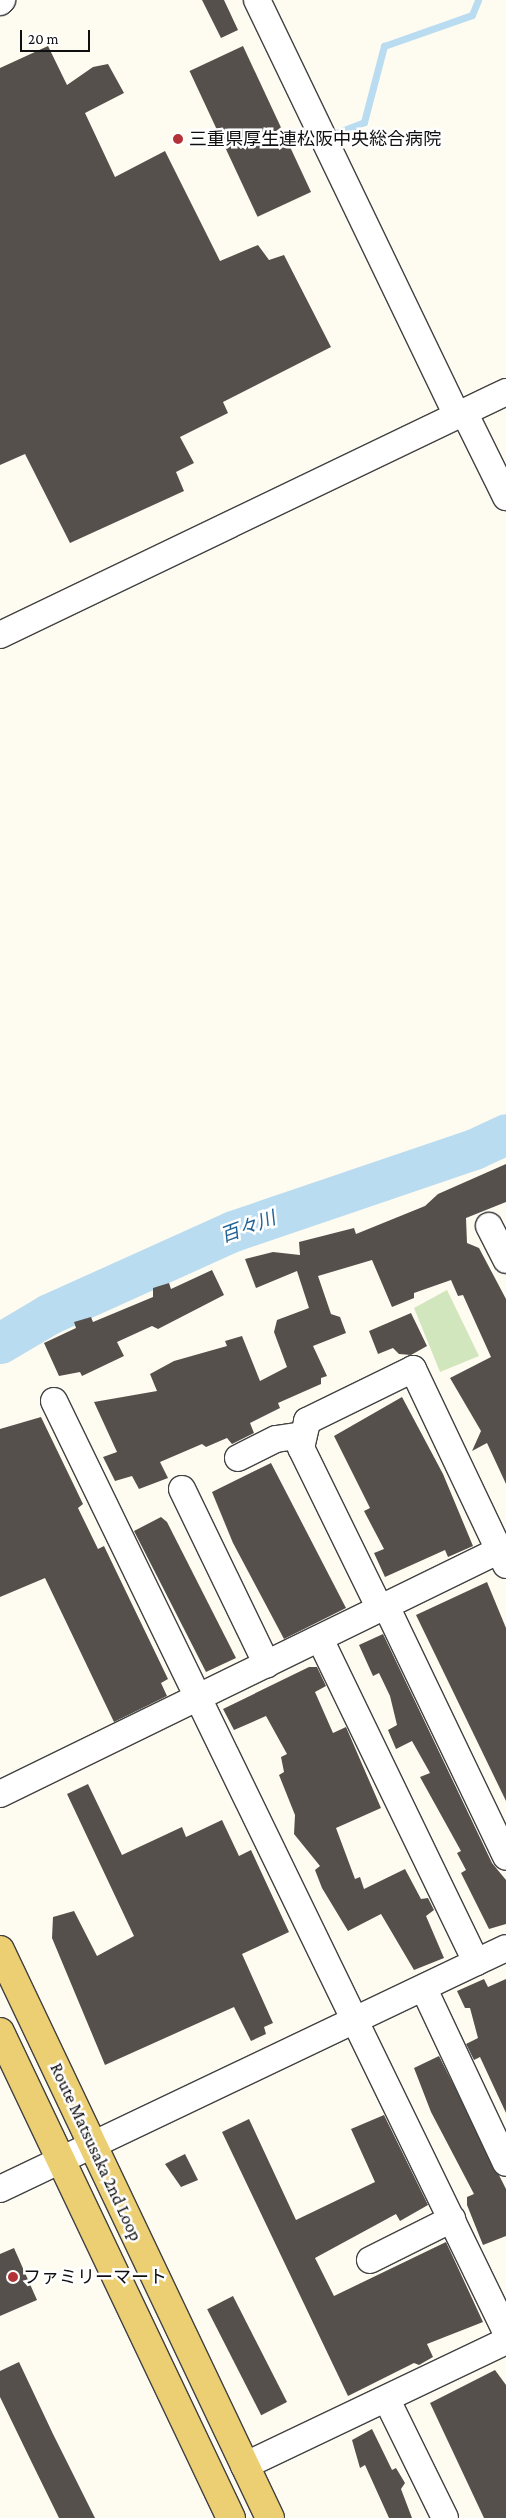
<!DOCTYPE html>
<html>
<head>
<meta charset="utf-8">
<style>
	body { margin:0 }
	#map { position:relative; width:506px; height:2518px; overflow:hidden; background:#fefbf1; font-family:"Crimson Pro","Noto Sans JP",serif }
	div>[style] { position:absolute }
	[style*='--x'] { left:calc(var(--x)*1px); top:calc(var(--y)*1px); width:calc(var(--w)*1px); rotate:calc(var(--a)*1deg) }
	.green>* { inset:0; background:#d2e6bd }
	.stream>* { height:7px; margin:-3.5px; padding:0 3.5px; transform-origin:3.5px; border-radius:3.5px; background:#badcf1 }
	.river>* { height:41px; margin:-20.5px; padding:0 20.5px; transform-origin:20.5px; border-radius:20.5px; background:#badcf1 }
	.building>* { inset:0; background:#56504c; transform-origin:0 0 }
	.roads { filter:drop-shadow(1px 0 #424242) drop-shadow(-1px 0 #424242) drop-shadow(0 1px #424242) drop-shadow(0 -1px #424242) }
	.minor>* { height:26px; margin:-13px; padding:0 13px; transform-origin:13px; border-radius:13px; background:#fff }
	.major>* { height:28px; margin:-14px; padding:0 14px; transform-origin:14px; border-radius:14px; background:#eccf73 }
	.dots>* { width:14px; height:14px; translate:-50% -50%; box-sizing:border-box; border:2px solid #fff; border-radius:50% }
	span { translate:-50% -50%; white-space:nowrap; text-align:center; line-height:1.15; -webkit-text-stroke:5px #fff; paint-order:stroke }
	.poi-label { font-size:18px; color:#0f0f0f }
	.left { translate:0 -50%; text-align:left }
	.street-label { font-size:18px; color:#0f0f0f }
	.water-label { font-size:19px; color:#226396; font-style:italic }
	.scale { position:absolute; left:20px; top:30px; width:70px; height:22px; box-sizing:border-box; border:2px solid #0f0f0f; border-top:0; padding-left:6px; font-size:15px; line-height:18px; white-space:nowrap; color:#0f0f0f; -webkit-text-stroke:4px #fff; paint-order:stroke }
</style>
</head>
<body>
<div id="map">
	<div class="green">
		<i style="clip-path:polygon(447px 1290px,479px 1356px,440px 1372px,414px 1308px)"></i>
	</div>
	<div class="stream">
		<i style="--x:336;--y:133;--w:30;--a:-21"></i>
		<i style="--x:364;--y:122;--w:79;--a:-75.3"></i>
		<i style="--x:384;--y:46;--w:93;--a:-19.4"></i>
		<i style="--x:472;--y:15;--w:16;--a:-68"></i>
	</div>
	<div class="river">
		<i style="--x:0;--y:1343;--w:57;--a:-30.6"></i>
		<i style="--x:49;--y:1314;--w:202;--a:-24.3"></i>
		<i style="--x:233;--y:1231;--w:255;--a:-18.8"></i>
		<i style="--x:474;--y:1149;--w:35;--a:-25"></i>
	</div>
	<div class="building">
		<i style="clip-path:polygon(202px 0,224px 0,238px 30px,221px 38px)"></i>
		<i style="clip-path:polygon(48px 46px,67px 85px,93px 67px,108px 64px,124px 93px,85px 113px,115px 177px,165px 151px,220px 261px,258px 245px,269px 260px,284px 255px,331px 347px,223px 402px,228px 413px,180px 437px,194px 463px,176px 472px,184px 491px,70px 543px,25px 454px,0 465px,0 68px)"></i>
		<i style="left:243px;top:46px;width:161px;height:59px;rotate:65deg"></i>
		<i style="clip-path:polygon(506px 1164px,506px 1202px,466px 1218px,467px 1243px,479px 1248px,506px 1299px,506px 1484px,487px 1443px,472px 1451px,481px 1431px,450px 1378px,491px 1357px,463px 1295px,458px 1296px,451px 1280px,414px 1293px,414px 1298px,392px 1307px,372px 1260px,318px 1276px,331px 1314px,340px 1317px,346px 1333px,313px 1346px,327px 1376px,321px 1378px,321px 1384px,278px 1403px,280px 1408px,250px 1423px,254px 1433px,232px 1444px,227px 1438px,206px 1447px,202px 1444px,160px 1462px,168px 1478px,139px 1489px,132px 1476px,115px 1481px,103px 1457px,117px 1452px,94px 1402px,157px 1391px,150px 1374px,174px 1361px,227px 1346px,225px 1341px,242px 1336px,260px 1381px,287px 1367px,274px 1332px,277px 1320px,309px 1308px,297px 1271px,256px 1288px,245px 1259px,273px 1252px,300px 1255px,299px 1242px,354px 1228px,356px 1234px,425px 1206px,438px 1194px)"></i>
		<i style="clip-path:polygon(212px 1270px,224px 1295px,158px 1329px,152px 1326px,117px 1342px,124px 1356px,82px 1376px,80px 1372px,59px 1376px,44px 1343px,76px 1328px,74px 1322px,91px 1317px,93px 1322px,153px 1297px,153px 1288px,169px 1283px,171px 1289px)"></i>
		<i style="clip-path:polygon(411px 1313px,427px 1346px,411px 1355px,399px 1354px,393px 1348px,378px 1354px,369px 1331px)"></i>
		<i style="clip-path:polygon(402px 1397px,443px 1474px,473px 1546px,448px 1557px,445px 1550px,385px 1577px,374px 1553px,384px 1549px,364px 1511px,370px 1508px,334px 1436px)"></i>
		<i style="clip-path:polygon(41px 1417px,83px 1504px,78px 1508px,98px 1549px,104px 1546px,168px 1679px,161px 1683px,167px 1696px,114px 1722px,45px 1578px,0 1597px,0 1429px)"></i>
		<i style="clip-path:polygon(271px 1463px,346px 1608px,284px 1639px,233px 1543px,212px 1492px)"></i>
		<i style="clip-path:polygon(161px 1517px,167px 1522px,236px 1658px,206px 1672px,134px 1531px)"></i>
		<i style="clip-path:polygon(487px 1582px,506px 1628px,506px 1801px,416px 1615px)"></i>
		<i style="clip-path:polygon(383px 1634px,492px 1863px,506px 1880px,506px 1924px,489px 1929px,461px 1873px,466px 1870px,457px 1853px,461px 1851px,420px 1777px,430px 1773px,412px 1741px,396px 1749px,388px 1730px,397px 1725px,390px 1696px,379px 1673px,373px 1676px,359px 1645px)"></i>
		<i style="clip-path:polygon(309px 1667px,317px 1667px,326px 1686px,315px 1692px,333px 1733px,346px 1727px,381px 1808px,336px 1828px,355px 1879px,360px 1877px,364px 1889px,405px 1869px,421px 1899px,428px 1898px,434px 1910px,426px 1916px,444px 1958px,414px 1970px,381px 1914px,348px 1931px,322px 1888px,315px 1870px,320px 1866px,294px 1834px,295px 1815px,279px 1775px,284px 1772px,281px 1757px,287px 1754px,266px 1716px,234px 1730px,223px 1709px)"></i>
		<i style="clip-path:polygon(88px 1784px,122px 1855px,182px 1827px,186px 1837px,222px 1820px,239px 1856px,251px 1850px,289px 1932px,242px 1954px,273px 2023px,264px 2027px,266px 2034px,251px 2041px,234px 2007px,105px 2065px,52px 1938px,53px 1917px,74px 1911px,97px 1956px,134px 1936px,67px 1794px)"></i>
		<i style="clip-path:polygon(484px 1979px,488px 1987px,506px 1979px,506px 2113px,480px 2057px,474px 2060px,466px 2044px,478px 2038px,470px 2008px,465px 2008px,457px 1991px)"></i>
		<i style="clip-path:polygon(439px 2056px,506px 2189px,506px 2236px,483px 2245px,467px 2205px,467px 2197px,474px 2194px,431px 2112px,414px 2068px)"></i>
		<i style="clip-path:polygon(384px 2115px,428px 2205px,400px 2221px,396px 2214px,315px 2258px,334px 2296px,446px 2242px,483px 2322px,427px 2344px,433px 2357px,419px 2365px,414px 2363px,348px 2396px,222px 2132px,249px 2119px,296px 2220px,375px 2182px,351px 2129px)"></i>
		<i style="clip-path:polygon(185px 2154px,198px 2180px,181px 2187px,165px 2164px)"></i>
		<i style="clip-path:polygon(14px 2248px,37px 2300px,0 2316px,0 2254px)"></i>
		<i style="left:233px;top:2296px;width:119px;height:29px;rotate:63deg"></i>
		<i style="clip-path:polygon(19px 2362px,53px 2434px,95px 2518px,59px 2518px,32px 2463px,0 2397px,0 2371px)"></i>
		<i style="clip-path:polygon(495px 2370px,506px 2385px,506px 2518px,484px 2518px,430px 2403px)"></i>
		<i style="clip-path:polygon(372px 2429px,392px 2470px,396px 2468px,405px 2483px,401px 2489px,412px 2518px,389px 2518px,365px 2465px,360px 2468px,352px 2440px)"></i>
	</div>
	<div class="roads">
		<div class="minor">
			<i style="--x:257;--y:0;--w:461;--a:64.3"></i>
			<i style="--x:0;--y:2;--w:3;--a:-45"></i>
			<i style="--x:464;--y:412;--w:95;--a:63.7"></i>
			<i style="--x:0;--y:635;--w:561;--a:-25.65"></i>
			<i style="--x:489;--y:1226;--w:38;--a:63"></i>
			<i style="--x:54;--y:1401;--w:1035;--a:64.1"></i>
			<i style="--x:238;--y:1458;--w:42;--a:-26.6"></i>
			<i style="--x:276;--y:1439;--w:27;--a:-8"></i>
			<i style="--x:182;--y:1489;--w:195;--a:64.2"></i>
			<i style="--x:386;--y:1606;--w:278;--a:64.4"></i>
			<i style="--x:380;--y:1609;--w:179;--a:-116.1"></i>
			<i style="--x:301;--y:1448;--w:28;--a:-77"></i>
			<i style="--x:307;--y:1421;--w:118;--a:-26.1"></i>
			<i style="--x:413;--y:1369;--w:217;--a:64.6"></i>
			<i style="--x:320;--y:1639;--w:359;--a:64.2"></i>
			<i style="--x:0;--y:1794;--w:563;--a:-26.02"></i>
			<i style="--x:424;--y:1989;--w:192;--a:64.8"></i>
			<i style="--x:0;--y:2189;--w:560;--a:-25.47"></i>
			<i style="--x:370;--y:2260;--w:92;--a:-26.6"></i>
			<i style="--x:387;--y:2400;--w:131;--a:63.8"></i>
			<i style="--x:244;--y:2466;--w:290;--a:-25.5"></i>
		</div>
		<div class="major">
			<i style="--x:0;--y:1950;--w:629;--a:64.58"></i>
			<i style="--x:0;--y:2032;--w:538;--a:64.58"></i>
		</div>
	</div>
	<div class="dots">
		<i style="left:178px;top:139px;background:#b33238"></i>
		<i style="left:13px;top:2277px;background:#b33238"></i>
	</div>
	<div class="poi-label">
		<span class="left" style="left:189px;top:139px">三重県厚生連松阪中央総合病院</span>
		<span class="left" style="left:23px;top:2277px">ファミリーマート</span>
	</div>
	<div class="street-label">
		<span style="left:96px;top:2152px;rotate:65deg">Route Matsusaka 2nd Loop</span>
	</div>
	<div class="water-label">
		<span style="left:248px;top:1227px;rotate:-20deg">百々川</span>
	</div>
	<div class="scale">20 m</div>
</div>
</body>
</html>
